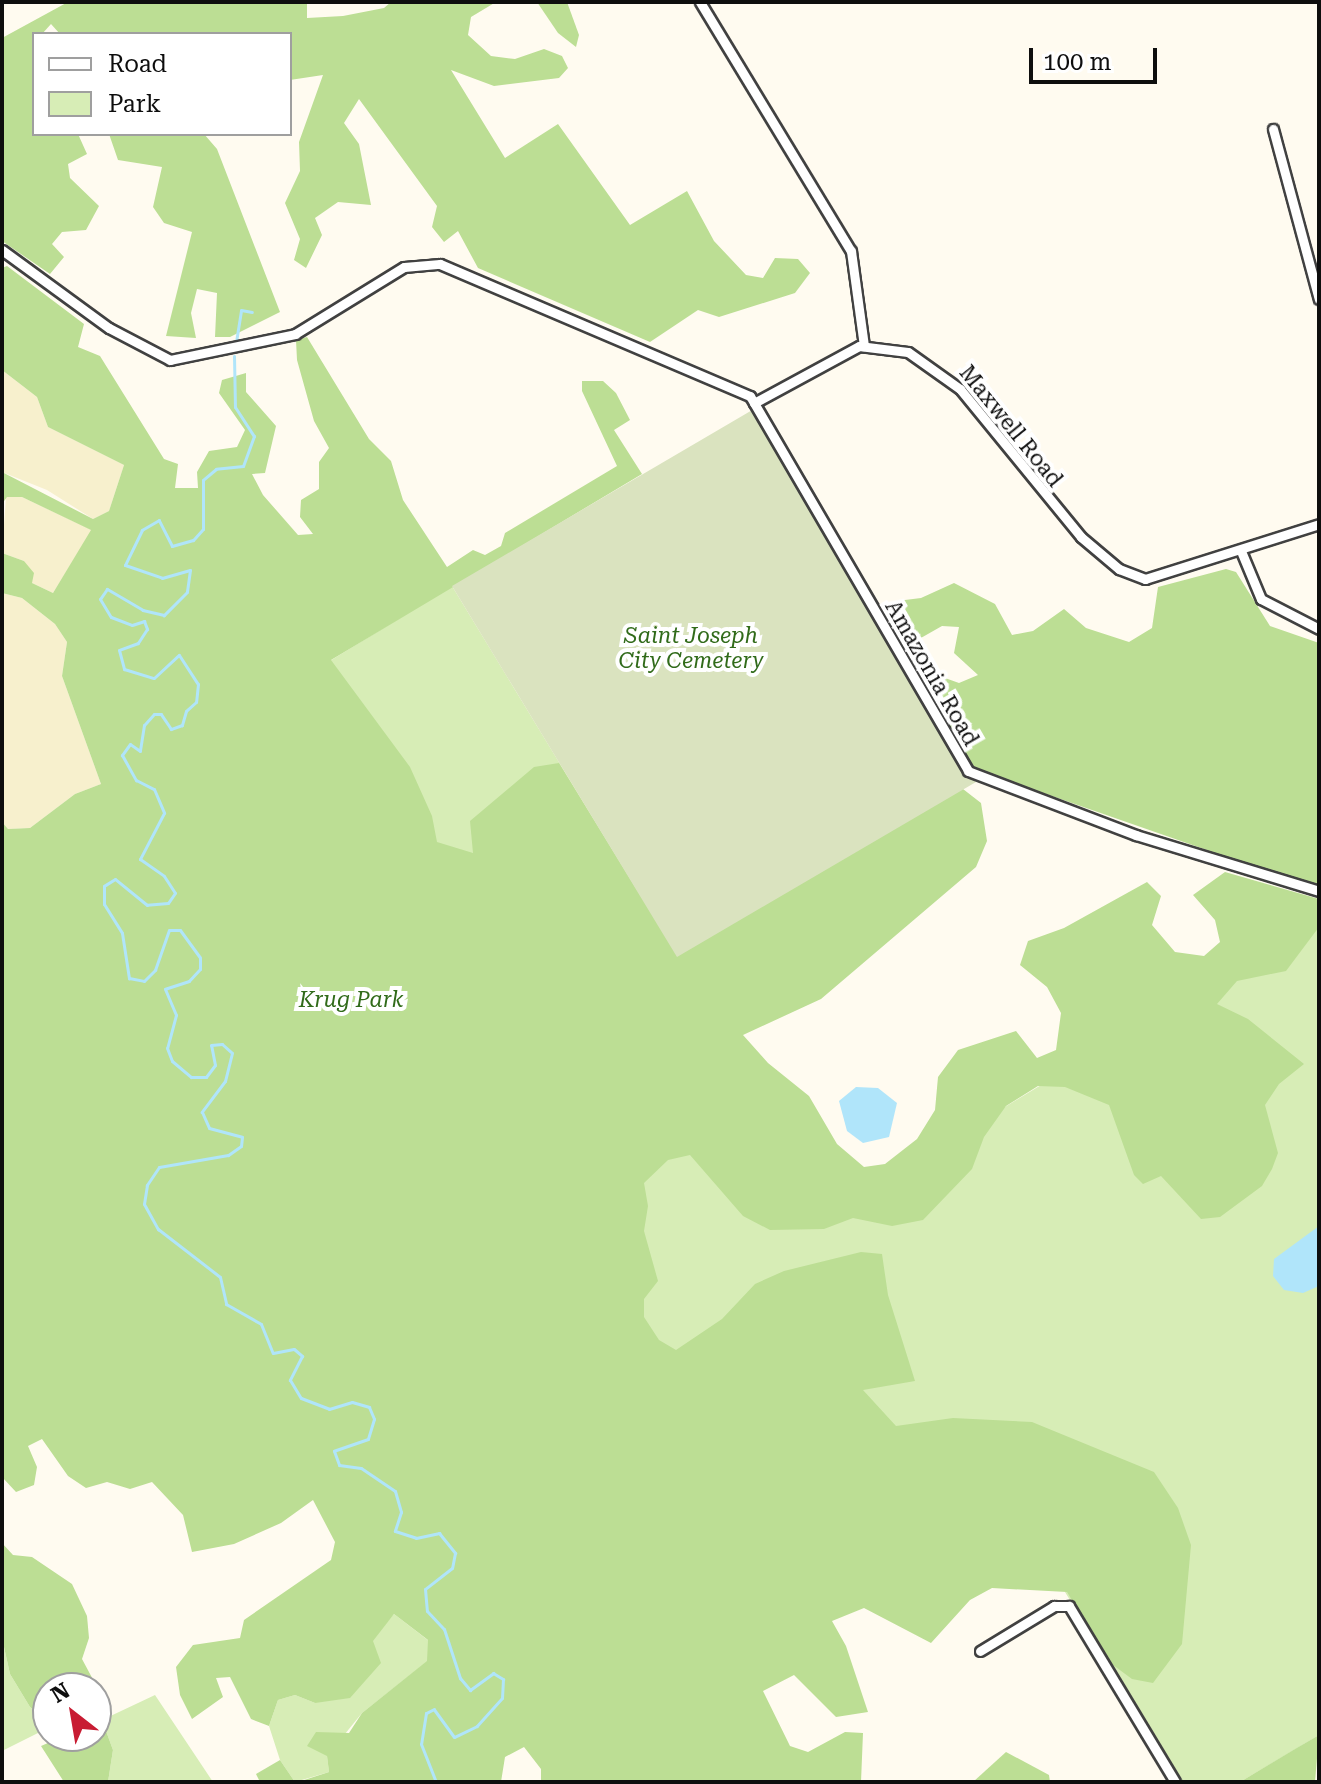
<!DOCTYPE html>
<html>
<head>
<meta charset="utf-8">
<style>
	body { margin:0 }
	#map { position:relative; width:1321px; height:1784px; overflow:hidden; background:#fffbf0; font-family:"Roboto Serif",serif }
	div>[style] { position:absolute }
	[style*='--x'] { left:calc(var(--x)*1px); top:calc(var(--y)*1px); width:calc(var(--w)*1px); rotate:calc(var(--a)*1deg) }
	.farmland>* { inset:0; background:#f7f0cd }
	.green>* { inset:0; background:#d7edb6 }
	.forest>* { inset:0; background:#bcde94 }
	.cemetery>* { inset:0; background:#dae3bf }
	.water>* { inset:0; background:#b0e5fa }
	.stream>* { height:3px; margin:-1.5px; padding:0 1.5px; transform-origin:1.5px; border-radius:1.5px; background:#b0e5fa }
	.roads { filter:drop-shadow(2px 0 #414141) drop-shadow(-2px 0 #414141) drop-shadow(0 2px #414141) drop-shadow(0 -2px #414141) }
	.minor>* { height:9px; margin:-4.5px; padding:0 4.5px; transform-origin:4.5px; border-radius:4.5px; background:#fff }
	span { translate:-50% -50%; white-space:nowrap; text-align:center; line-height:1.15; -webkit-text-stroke:8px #fff; paint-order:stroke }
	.street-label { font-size:22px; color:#0e0e0e }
	.park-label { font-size:22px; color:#316b1a; font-style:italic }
	.frame { position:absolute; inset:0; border:4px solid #0e0e0e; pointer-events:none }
	.legend { position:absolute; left:32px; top:32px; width:260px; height:104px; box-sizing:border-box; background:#fff; border:2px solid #9f9f9f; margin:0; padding:10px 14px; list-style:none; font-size:24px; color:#0e0e0e }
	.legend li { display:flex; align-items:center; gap:16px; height:40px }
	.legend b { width:40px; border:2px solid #9f9f9f }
	.north { position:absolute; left:32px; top:1672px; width:80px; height:80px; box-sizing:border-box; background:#fff; border:2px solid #9f9f9f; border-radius:50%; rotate:329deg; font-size:22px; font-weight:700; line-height:32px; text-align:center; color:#0e0e0e }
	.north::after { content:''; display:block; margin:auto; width:28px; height:36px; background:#c81c33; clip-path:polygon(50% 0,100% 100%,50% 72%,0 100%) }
	.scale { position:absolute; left:1029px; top:48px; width:128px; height:36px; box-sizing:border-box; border:4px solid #0e0e0e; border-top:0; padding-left:10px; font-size:24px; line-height:28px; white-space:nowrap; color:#0e0e0e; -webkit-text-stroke:6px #fff; paint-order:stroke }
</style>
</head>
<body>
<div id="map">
	<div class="farmland">
		<i style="clip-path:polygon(2px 370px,37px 397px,48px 427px,124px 465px,109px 511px,93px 519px,47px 490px,2px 472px)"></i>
		<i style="clip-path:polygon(6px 497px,22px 497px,92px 530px,53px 593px,32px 583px,24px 561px,2px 553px)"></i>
		<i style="clip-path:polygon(2px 593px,22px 598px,55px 624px,67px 642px,62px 676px,101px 784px,75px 794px,30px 828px,8px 829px,2px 822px)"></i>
	</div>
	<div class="green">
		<i style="clip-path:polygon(452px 586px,832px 1212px,1319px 916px,1319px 1735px,1240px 1782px,1181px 1782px,985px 1461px,537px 1734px,2px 862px)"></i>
		<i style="clip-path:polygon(394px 1614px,429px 1641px,428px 1661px,362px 1713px,327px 1756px,329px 1772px,295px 1782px,280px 1760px,269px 1726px,278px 1700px,295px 1695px,315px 1703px)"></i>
		<i style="clip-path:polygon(2px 1638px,10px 1674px,30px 1707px,48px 1721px,48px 1728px,2px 1751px)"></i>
		<i style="clip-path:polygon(155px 1695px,213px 1782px,108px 1782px,113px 1750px,102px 1720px)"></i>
	</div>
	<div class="forest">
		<i style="clip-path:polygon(68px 2px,307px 2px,307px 18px,343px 16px,384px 8px,391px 2px,496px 2px,471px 17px,468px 35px,491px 56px,515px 59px,544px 49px,562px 56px,568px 68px,559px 78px,494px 86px,451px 70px,505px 158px,558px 124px,630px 225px,687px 191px,714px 241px,746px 275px,763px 278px,775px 258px,798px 259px,810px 273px,795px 293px,719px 317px,698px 310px,650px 342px,478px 268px,458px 231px,444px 242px,432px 227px,437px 206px,359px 99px,344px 123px,359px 144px,371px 205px,338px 202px,315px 218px,322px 235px,306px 268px,294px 260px,300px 239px,285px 203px,300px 171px,299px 142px,323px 75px,290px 80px,290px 34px,60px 34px,51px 24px,42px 34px,34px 34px,34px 134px,78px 134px,87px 154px,68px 164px,70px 178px,99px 206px,86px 230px,62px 232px,52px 244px,64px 257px,50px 274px,2px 241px,2px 38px)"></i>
		<i style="clip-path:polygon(537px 2px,567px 2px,579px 35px,576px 47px,558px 33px)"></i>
		<i style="clip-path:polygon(109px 134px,204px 134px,217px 149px,280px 312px,230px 337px,215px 337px,217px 293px,197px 289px,191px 313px,196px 338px,166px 336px,192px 232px,164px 223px,153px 207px,162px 167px,118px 160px)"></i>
		<i style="clip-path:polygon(7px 266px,84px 324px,78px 347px,100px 356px,164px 459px,178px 464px,175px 488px,198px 488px,197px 472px,209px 451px,237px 447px,245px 430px,219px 393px,222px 380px,246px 373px,246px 392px,276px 426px,265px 473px,252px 474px,263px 495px,298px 535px,313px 534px,300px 517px,301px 500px,319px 489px,319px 462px,329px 448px,314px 421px,297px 360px,296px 340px,307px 337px,369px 439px,391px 461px,403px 500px,447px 567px,473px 550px,485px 555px,501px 546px,505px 533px,617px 466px,582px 391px,582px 381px,603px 381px,616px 393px,630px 420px,614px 430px,642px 474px,331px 660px,410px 767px,432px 816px,437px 842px,473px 853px,470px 821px,534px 767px,559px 763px,637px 890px,944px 788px,963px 789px,981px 803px,987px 841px,976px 867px,821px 999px,743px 1035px,768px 1063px,809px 1096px,837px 1144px,864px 1167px,885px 1164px,917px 1139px,935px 1110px,938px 1077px,958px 1050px,1016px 1031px,1037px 1058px,1056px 1050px,1061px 1013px,1047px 987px,1020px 965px,1028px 941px,1064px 928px,1147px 882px,1161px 896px,1152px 925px,1175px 952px,1204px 956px,1220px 942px,1215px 920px,1193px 895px,1225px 872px,1319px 899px,1319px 927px,1286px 971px,1237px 981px,1217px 1004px,1248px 1019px,1304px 1064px,1279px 1084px,1265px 1105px,1278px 1153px,1272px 1169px,1262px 1186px,1220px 1217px,1201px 1219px,1161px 1176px,1143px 1184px,1134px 1175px,1109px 1105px,1065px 1087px,1038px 1086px,1006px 1106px,984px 1137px,972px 1169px,923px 1220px,892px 1226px,853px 1218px,824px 1229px,770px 1230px,743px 1216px,690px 1155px,668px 1160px,644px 1183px,648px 1206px,644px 1231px,658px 1281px,644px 1299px,644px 1317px,659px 1340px,676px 1350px,722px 1319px,755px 1284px,784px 1271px,861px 1252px,882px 1254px,888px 1295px,915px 1381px,863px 1390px,896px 1426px,953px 1418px,1032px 1422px,1154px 1472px,1178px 1508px,1191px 1545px,1182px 1644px,1153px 1683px,1132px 1679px,1109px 1662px,1067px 1592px,992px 1588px,970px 1600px,931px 1643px,864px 1608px,832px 1621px,846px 1646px,868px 1712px,836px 1717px,794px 1675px,763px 1691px,790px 1746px,808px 1752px,845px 1732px,863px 1733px,861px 1782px,541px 1782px,541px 1769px,524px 1747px,505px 1757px,501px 1782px,298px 1782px,329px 1772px,327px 1756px,307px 1746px,316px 1732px,349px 1733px,362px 1713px,427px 1661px,428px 1640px,394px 1614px,373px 1641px,381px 1663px,350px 1698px,315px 1703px,295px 1695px,278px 1700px,269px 1726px,251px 1719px,230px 1677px,216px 1678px,223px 1697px,192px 1719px,180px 1695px,176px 1667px,193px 1645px,240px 1638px,244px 1620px,331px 1560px,335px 1542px,313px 1500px,281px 1523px,234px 1544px,192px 1552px,183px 1515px,152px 1482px,130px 1489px,107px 1482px,86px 1488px,68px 1476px,42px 1439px,28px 1446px,37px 1467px,34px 1485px,16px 1492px,2px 1477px,2px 822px,8px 829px,30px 828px,75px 794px,101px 784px,62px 676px,67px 642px,55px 624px,22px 598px,2px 593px,2px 553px,24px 561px,34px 573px,32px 583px,53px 593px,91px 530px,22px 497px,7px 497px,2px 504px,2px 472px,93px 519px,109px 511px,124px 465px,48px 427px,37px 397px,2px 370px,2px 268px)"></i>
		<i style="clip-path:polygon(1226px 569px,1236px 572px,1270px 626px,1319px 643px,1319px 889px,974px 769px,929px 701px,945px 678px,959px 683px,978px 675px,954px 653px,959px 627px,942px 626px,905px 647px,882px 615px,897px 601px,921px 598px,954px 583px,995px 604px,1012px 635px,1033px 631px,1064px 609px,1086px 628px,1129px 642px,1152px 628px,1158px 587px)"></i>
		<i style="clip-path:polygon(2px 1543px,13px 1555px,32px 1557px,72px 1584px,87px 1616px,89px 1638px,82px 1659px,97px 1687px,96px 1700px,96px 1688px,48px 1688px,48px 1721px,30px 1707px,10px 1674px,2px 1638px)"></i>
		<i style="clip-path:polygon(102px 1720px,113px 1750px,108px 1782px,64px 1782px,41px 1746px,64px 1736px,96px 1736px,96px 1723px)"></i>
		<i style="clip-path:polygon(1319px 1735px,1315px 1782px,1240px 1782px,1295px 1749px)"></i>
		<i style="clip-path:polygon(1006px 1752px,1049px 1775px,1050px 1782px,973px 1782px)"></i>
		<i style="clip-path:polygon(280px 1760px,295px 1782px,260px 1782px,256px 1774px)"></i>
	</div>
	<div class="cemetery">
		<i style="clip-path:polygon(754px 409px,958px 766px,976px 782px,677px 957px,452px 586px)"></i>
	</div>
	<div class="water">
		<i style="clip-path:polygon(856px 1087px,878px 1088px,897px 1103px,889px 1137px,863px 1143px,847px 1131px,839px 1101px)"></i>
		<i style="clip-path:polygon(1319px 1226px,1319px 1286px,1303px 1293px,1284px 1290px,1273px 1276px,1274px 1259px)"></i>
	</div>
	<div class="stream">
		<i style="--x:236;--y:342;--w:32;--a:-81"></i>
		<i style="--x:241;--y:310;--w:11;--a:10"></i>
		<i style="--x:234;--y:356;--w:51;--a:88.9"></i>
		<i style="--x:235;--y:407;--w:35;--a:57"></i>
		<i style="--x:254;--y:436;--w:32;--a:110"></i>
		<i style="--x:243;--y:466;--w:27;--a:174"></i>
		<i style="--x:216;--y:469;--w:17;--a:140"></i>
		<i style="--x:203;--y:480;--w:49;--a:90"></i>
		<i style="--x:203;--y:529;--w:15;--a:132"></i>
		<i style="--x:193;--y:540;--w:22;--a:164"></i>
		<i style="--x:172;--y:546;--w:29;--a:-117"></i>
		<i style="--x:159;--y:520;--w:20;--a:150"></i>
		<i style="--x:142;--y:530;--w:39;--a:116"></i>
		<i style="--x:125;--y:565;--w:39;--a:19"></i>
		<i style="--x:162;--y:578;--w:29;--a:-16"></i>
		<i style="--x:190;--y:570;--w:22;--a:98"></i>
		<i style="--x:187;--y:592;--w:33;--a:135"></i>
		<i style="--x:164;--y:615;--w:22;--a:-167"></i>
		<i style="--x:143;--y:610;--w:42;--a:-149.7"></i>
		<i style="--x:107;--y:589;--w:12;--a:125"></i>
		<i style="--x:100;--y:599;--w:21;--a:59"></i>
		<i style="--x:111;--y:617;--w:22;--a:21"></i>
		<i style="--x:132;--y:625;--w:13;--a:-18"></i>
		<i style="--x:144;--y:621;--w:9;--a:69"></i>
		<i style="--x:147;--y:629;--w:17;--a:123"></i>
		<i style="--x:138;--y:643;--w:20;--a:160"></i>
		<i style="--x:119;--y:650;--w:20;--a:75"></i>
		<i style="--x:124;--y:669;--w:31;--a:17"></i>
		<i style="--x:154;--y:678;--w:34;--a:-43"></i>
		<i style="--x:179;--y:655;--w:35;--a:57"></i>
		<i style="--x:198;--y:684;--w:18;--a:96"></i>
		<i style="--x:196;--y:702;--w:13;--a:138"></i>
		<i style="--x:186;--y:711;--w:15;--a:106"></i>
		<i style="--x:182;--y:725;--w:12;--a:160"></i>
		<i style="--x:171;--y:729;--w:18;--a:-124"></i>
		<i style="--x:161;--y:714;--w:7;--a:180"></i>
		<i style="--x:154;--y:714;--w:15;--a:132"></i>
		<i style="--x:144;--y:725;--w:26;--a:99"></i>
		<i style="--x:140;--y:751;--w:12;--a:-145"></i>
		<i style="--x:130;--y:744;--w:14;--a:126"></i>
		<i style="--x:122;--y:755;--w:29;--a:61"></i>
		<i style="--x:136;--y:780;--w:20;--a:27"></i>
		<i style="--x:154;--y:789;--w:26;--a:67"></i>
		<i style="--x:164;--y:813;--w:52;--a:117.6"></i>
		<i style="--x:140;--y:859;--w:29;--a:35"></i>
		<i style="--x:164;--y:876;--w:20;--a:57"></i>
		<i style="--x:175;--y:893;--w:12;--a:125"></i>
		<i style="--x:168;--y:903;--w:21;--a:175"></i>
		<i style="--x:147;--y:905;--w:41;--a:-140.9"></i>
		<i style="--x:115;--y:879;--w:13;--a:148"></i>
		<i style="--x:104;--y:886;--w:18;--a:90"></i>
		<i style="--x:104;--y:904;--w:34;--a:58"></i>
		<i style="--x:122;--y:933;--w:46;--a:81.2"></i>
		<i style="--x:129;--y:978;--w:15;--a:11"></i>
		<i style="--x:144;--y:981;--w:16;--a:-45"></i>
		<i style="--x:155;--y:970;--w:42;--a:-70.7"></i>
		<i style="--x:169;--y:930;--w:11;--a:0"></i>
		<i style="--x:180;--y:930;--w:34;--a:54"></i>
		<i style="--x:200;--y:958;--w:11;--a:90"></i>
		<i style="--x:200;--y:969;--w:16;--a:133"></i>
		<i style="--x:189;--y:981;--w:25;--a:162"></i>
		<i style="--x:165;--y:989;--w:28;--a:67"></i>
		<i style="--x:176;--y:1015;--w:34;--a:105"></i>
		<i style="--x:167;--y:1048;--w:14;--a:69"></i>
		<i style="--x:172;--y:1061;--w:25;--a:40"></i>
		<i style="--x:191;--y:1077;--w:15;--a:0"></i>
		<i style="--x:206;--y:1077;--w:15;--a:-53"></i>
		<i style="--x:215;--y:1065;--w:20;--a:-101"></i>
		<i style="--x:211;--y:1045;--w:11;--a:-5"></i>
		<i style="--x:222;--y:1044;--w:13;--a:42"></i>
		<i style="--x:232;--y:1053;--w:29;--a:104"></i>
		<i style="--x:225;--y:1081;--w:39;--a:127"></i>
		<i style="--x:202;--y:1112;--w:17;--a:66"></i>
		<i style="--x:209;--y:1128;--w:34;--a:15"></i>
		<i style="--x:242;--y:1137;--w:9;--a:96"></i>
		<i style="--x:241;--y:1146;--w:16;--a:145"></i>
		<i style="--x:228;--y:1155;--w:70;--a:170.1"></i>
		<i style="--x:159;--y:1167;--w:22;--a:124"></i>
		<i style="--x:147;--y:1185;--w:19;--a:99"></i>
		<i style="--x:144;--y:1204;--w:29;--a:61"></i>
		<i style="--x:158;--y:1229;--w:78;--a:37.7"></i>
		<i style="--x:220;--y:1277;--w:28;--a:77"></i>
		<i style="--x:226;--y:1304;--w:40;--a:29.7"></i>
		<i style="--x:261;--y:1324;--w:31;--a:68"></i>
		<i style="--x:273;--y:1353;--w:21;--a:-11"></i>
		<i style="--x:294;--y:1349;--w:11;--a:41"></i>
		<i style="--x:302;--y:1356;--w:27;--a:117"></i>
		<i style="--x:290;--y:1380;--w:21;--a:59"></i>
		<i style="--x:301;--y:1398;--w:30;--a:21"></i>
		<i style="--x:329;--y:1409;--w:24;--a:-17"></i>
		<i style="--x:352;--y:1402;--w:18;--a:16"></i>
		<i style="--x:369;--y:1407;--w:13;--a:67"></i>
		<i style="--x:374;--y:1419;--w:21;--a:107"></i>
		<i style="--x:368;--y:1439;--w:36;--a:161"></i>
		<i style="--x:334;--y:1451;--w:15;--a:70"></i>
		<i style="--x:339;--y:1465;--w:22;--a:8"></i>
		<i style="--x:361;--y:1468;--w:41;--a:34.1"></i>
		<i style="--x:395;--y:1491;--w:22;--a:74"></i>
		<i style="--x:401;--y:1512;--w:20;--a:108"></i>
		<i style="--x:395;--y:1531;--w:22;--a:18"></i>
		<i style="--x:416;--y:1538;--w:24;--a:-12"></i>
		<i style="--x:439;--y:1533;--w:26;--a:51"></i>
		<i style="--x:455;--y:1553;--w:15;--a:101"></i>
		<i style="--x:452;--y:1568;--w:34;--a:142"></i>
		<i style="--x:425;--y:1589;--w:22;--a:85"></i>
		<i style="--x:427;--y:1611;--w:25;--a:47"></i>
		<i style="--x:444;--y:1629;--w:52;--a:71.9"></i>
		<i style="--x:460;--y:1678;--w:16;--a:50"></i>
		<i style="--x:470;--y:1690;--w:29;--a:-36"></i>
		<i style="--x:493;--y:1673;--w:12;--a:31"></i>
		<i style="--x:503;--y:1679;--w:19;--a:93"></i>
		<i style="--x:502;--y:1698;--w:38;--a:132"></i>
		<i style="--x:477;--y:1726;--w:25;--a:154"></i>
		<i style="--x:454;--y:1737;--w:34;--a:-126"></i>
		<i style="--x:434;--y:1709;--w:9;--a:153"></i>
		<i style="--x:426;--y:1713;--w:31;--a:99"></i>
		<i style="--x:421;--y:1744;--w:41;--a:68.5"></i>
	</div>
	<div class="roads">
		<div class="minor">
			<i style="--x:700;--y:2;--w:291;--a:58.8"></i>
			<i style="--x:851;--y:251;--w:96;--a:82.2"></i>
			<i style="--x:1273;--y:129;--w:176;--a:74.9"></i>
			<i style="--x:2;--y:250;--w:132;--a:36.1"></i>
			<i style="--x:109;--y:328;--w:69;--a:27.7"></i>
			<i style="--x:170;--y:360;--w:128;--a:-11.7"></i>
			<i style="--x:295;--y:334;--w:128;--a:-31.6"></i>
			<i style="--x:404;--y:267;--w:36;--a:-5"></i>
			<i style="--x:440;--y:264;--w:337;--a:23.1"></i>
			<i style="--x:750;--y:396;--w:434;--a:59.8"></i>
			<i style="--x:968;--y:771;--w:180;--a:20.9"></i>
			<i style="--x:1136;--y:835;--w:191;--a:17"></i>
			<i style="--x:754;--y:403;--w:119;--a:-28.5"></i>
			<i style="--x:859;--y:346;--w:49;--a:7"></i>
			<i style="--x:908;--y:352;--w:64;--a:35.4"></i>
			<i style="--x:960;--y:389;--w:191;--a:50.7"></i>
			<i style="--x:1081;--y:537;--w:50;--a:40.1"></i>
			<i style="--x:1119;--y:569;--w:28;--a:21"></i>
			<i style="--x:1145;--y:579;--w:182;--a:-17.5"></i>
			<i style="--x:1241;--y:551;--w:52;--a:67.4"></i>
			<i style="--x:1261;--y:599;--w:65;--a:27.3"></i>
			<i style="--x:980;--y:1651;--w:87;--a:-31.3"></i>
			<i style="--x:1054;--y:1606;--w:15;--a:0"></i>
			<i style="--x:1069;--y:1606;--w:205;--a:58.9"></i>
		</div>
	</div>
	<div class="street-label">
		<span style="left:1011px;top:426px;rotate:51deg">Maxwell Road</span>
		<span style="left:932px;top:673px;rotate:60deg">Amazonia Road</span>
	</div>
	<div class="park-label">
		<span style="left:691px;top:648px">Saint Joseph<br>City Cemetery</span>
		<span style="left:351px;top:1000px">Krug Park</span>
	</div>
	<div class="frame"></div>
	<ul class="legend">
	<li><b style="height:10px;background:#fff"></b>Road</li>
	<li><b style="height:22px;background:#d7edb6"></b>Park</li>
	</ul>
	<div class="north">N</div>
	<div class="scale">100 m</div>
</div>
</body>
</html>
